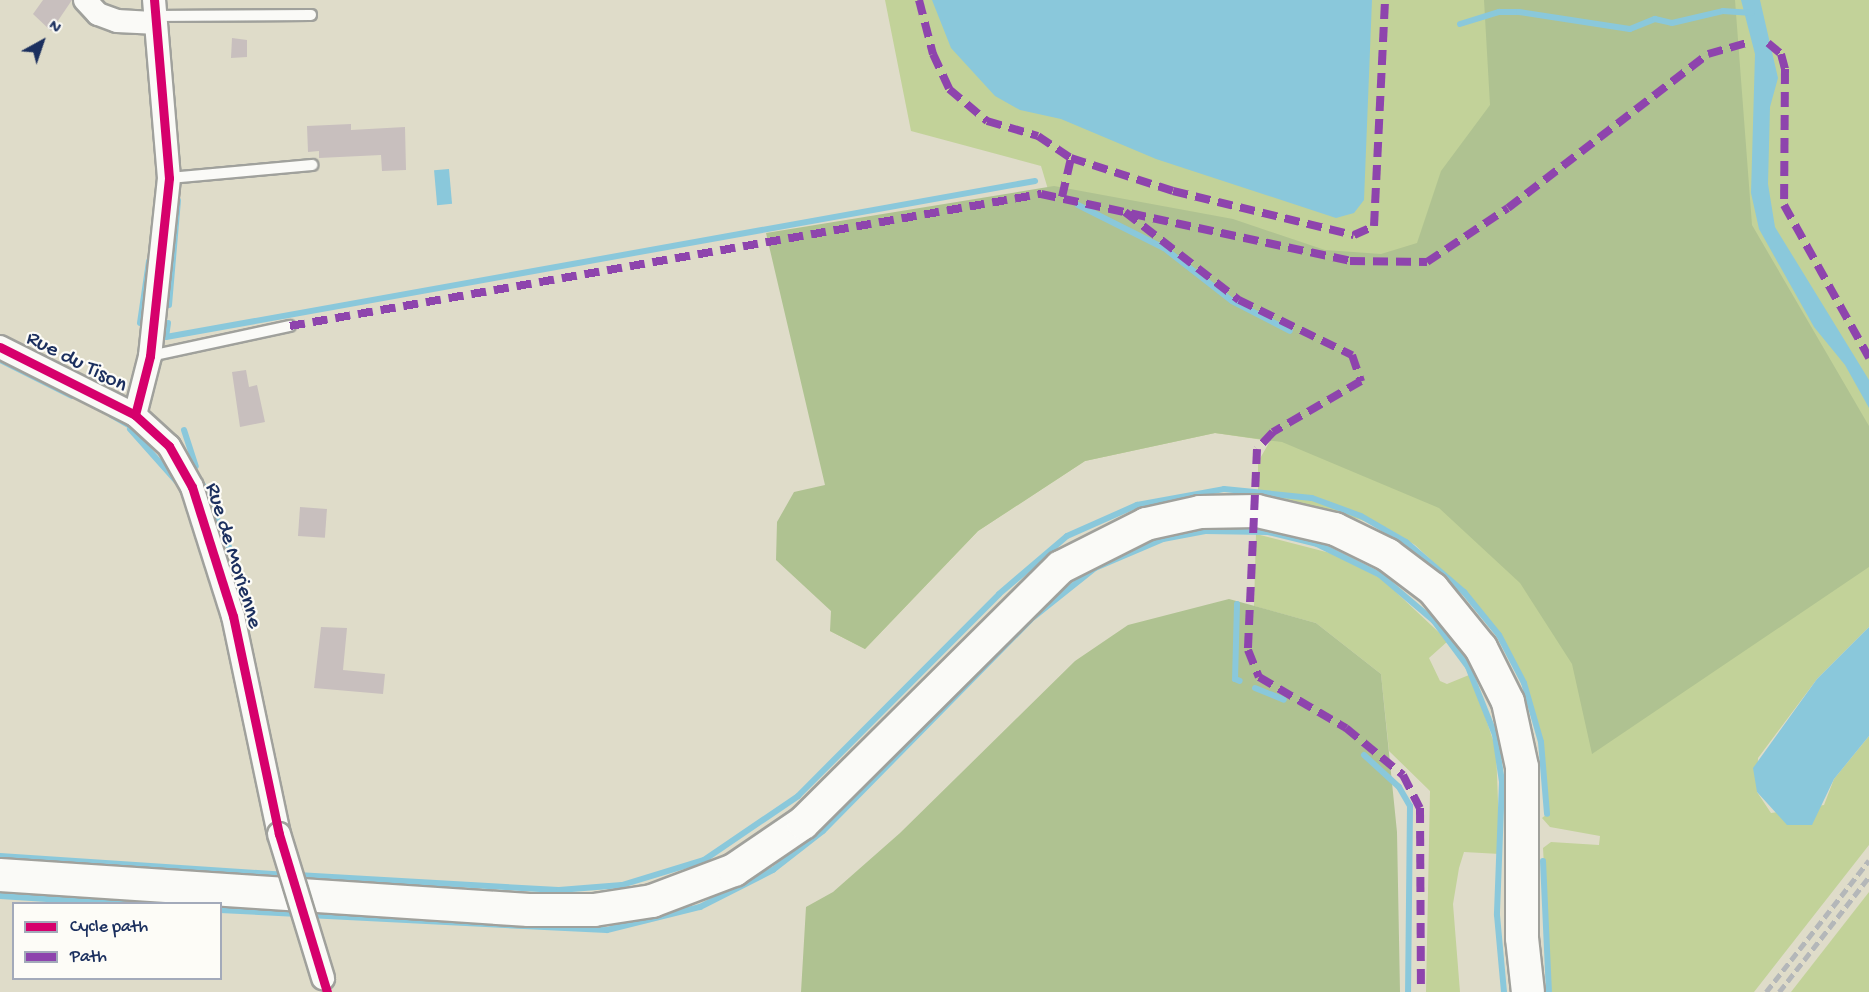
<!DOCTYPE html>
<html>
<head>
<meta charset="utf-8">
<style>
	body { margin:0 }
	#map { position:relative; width:1869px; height:992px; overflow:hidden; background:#dfdcc9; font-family:"Gochi Hand",sans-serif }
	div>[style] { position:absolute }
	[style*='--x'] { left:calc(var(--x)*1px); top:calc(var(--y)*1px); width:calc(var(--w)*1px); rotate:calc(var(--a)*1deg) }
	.green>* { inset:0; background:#c2d299 }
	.forest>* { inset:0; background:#afc291 }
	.water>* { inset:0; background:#8ac8db; transform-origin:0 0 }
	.stream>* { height:6px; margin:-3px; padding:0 3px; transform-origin:3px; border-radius:3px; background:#8ac8db }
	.building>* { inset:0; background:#c8bfbe; transform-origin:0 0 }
	.roads { filter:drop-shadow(2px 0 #a0a19c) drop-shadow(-2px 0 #a0a19c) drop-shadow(0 2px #a0a19c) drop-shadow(0 -2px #a0a19c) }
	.lane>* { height:10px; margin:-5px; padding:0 5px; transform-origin:5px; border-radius:5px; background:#fafaf7 }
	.street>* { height:22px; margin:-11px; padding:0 11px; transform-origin:11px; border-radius:11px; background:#fafaf7 }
	.secondary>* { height:32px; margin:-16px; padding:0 16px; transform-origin:16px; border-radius:16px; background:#fafaf7 }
	.rail>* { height:4.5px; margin-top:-2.25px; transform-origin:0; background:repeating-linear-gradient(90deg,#b4b7b9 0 9px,transparent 0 13.5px) }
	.bridges { filter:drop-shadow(2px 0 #a0a19c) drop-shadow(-2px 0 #a0a19c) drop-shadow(0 2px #a0a19c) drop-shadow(0 -2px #a0a19c) }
	.street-bridge>* { height:22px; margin:-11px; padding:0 11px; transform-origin:11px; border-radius:11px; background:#fafaf7 }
	.quiet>* { height:8px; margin-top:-4px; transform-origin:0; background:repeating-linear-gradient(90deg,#8e44ad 0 15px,transparent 0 23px) }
	.cycleway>* { height:9px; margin:-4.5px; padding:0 4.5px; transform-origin:4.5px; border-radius:4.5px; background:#d6006c }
	span { translate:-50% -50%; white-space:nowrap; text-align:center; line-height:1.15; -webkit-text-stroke:4.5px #fdfcf7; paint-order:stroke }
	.street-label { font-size:22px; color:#1b2f5e }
	.legend { position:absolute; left:12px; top:902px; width:210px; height:78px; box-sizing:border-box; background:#fdfcf7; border:2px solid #a3aaba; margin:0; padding:8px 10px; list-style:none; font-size:18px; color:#1b2f5e }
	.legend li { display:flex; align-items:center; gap:12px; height:30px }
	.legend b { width:30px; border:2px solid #a3aaba }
	.north { position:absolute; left:12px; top:12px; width:60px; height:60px; -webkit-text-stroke:4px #fdfcf7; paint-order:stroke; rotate:40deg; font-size:16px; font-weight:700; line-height:24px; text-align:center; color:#1b2f5e }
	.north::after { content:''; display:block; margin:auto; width:21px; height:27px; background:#1b2f5e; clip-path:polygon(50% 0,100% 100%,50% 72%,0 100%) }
</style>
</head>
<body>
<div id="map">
	<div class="green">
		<i style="clip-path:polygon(885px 0,1869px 0,1869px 627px,1817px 679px,1758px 758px,1757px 792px,1771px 813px,1824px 805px,1834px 779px,1869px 736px,1869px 845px,1754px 992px,1551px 992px,1543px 848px,1551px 842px,1599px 845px,1600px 836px,1550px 827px,1542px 818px,1547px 814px,1541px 742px,1513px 659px,1472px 598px,1415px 545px,1387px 528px,1319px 507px,1258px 495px,1258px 462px,1270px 441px,1215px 433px,1085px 461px,978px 531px,865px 649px,830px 631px,1050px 196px,1041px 166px,911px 131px)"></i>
		<i style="clip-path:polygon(1256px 534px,1334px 554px,1382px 579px,1448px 641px,1429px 658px,1440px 681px,1447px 684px,1469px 675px,1476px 689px,1496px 749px,1500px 854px,1464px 852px,1459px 868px,1453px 904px,1460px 992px,1426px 992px,1430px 791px,1389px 751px,1381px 674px,1316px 623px,1254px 606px)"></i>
		<i style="clip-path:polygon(1869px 892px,1869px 992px,1791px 992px)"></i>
	</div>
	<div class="forest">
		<i style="clip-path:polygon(1484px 0,1735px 0,1752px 225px,1869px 426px,1869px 567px,1592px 754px,1572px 664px,1520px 583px,1439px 508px,1282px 442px,1215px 433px,1085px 461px,978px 531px,865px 649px,830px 631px,831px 611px,776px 560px,777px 522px,794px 492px,825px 485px,766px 233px,1054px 186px,1233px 219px,1325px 250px,1381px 254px,1417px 243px,1441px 171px,1490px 105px)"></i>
		<i style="clip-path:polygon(1229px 599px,1316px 623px,1381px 674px,1397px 832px,1400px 992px,801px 992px,806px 907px,833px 892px,900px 833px,1075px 661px,1128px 625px)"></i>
	</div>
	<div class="water">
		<i style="clip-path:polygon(932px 0,1372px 0,1364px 200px,1354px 213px,1336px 218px,1156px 159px,1061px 119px,1020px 110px,995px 96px,951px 48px)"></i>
		<i style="clip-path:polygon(1741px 0,1760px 0,1778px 78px,1770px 107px,1768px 184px,1775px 227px,1869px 380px,1869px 408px,1845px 365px,1814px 327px,1759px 229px,1751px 193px,1755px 54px)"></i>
		<i style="left:449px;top:169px;width:35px;height:15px;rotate:85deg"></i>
		<i style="clip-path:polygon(1869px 627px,1869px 736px,1834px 779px,1812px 825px,1787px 825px,1757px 792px,1753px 768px,1817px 679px)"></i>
	</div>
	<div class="stream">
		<i style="--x:1460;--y:24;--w:41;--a:-17.1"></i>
		<i style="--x:1499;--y:12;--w:20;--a:0"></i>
		<i style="--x:1519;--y:12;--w:112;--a:8.7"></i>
		<i style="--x:1630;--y:29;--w:27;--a:-22"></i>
		<i style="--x:1655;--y:19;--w:17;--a:13"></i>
		<i style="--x:1672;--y:23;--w:52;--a:-13.2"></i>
		<i style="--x:1723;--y:11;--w:29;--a:4"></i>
		<i style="--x:1078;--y:205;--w:96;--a:26.6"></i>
		<i style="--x:1164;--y:248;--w:86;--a:37.9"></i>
		<i style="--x:1232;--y:301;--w:65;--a:27.3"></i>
		<i style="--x:169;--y:305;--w:105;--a:-85.1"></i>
		<i style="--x:140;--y:323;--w:63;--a:-81.7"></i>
		<i style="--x:168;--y:323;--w:14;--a:98"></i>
		<i style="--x:166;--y:337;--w:883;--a:-10.18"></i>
		<i style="--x:0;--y:360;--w:80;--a:26.6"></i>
		<i style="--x:111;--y:415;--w:24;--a:30"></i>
		<i style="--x:130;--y:429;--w:72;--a:48.4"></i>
		<i style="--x:184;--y:430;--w:38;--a:72"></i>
		<i style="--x:203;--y:485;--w:67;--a:67.2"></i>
		<i style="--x:1237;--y:604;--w:75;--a:91.5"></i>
		<i style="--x:1235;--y:679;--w:5;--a:22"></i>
		<i style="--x:1255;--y:688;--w:31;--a:22"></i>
		<i style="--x:1364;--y:755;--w:47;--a:42.4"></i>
		<i style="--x:1399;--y:787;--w:22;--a:60"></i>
		<i style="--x:1410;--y:806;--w:186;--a:90.6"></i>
		<i style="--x:0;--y:856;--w:288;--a:3.8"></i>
		<i style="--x:1543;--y:861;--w:131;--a:87.4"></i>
		<i style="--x:297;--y:875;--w:262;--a:3.3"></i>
		<i style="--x:559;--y:890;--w:63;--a:-4.5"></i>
		<i style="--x:622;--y:885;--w:86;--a:-17"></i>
		<i style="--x:704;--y:860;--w:114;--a:-34.2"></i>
		<i style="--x:798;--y:796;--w:285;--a:-45.1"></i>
		<i style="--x:999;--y:594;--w:89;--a:-40.5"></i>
		<i style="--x:1067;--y:536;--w:77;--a:-23.9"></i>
		<i style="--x:1137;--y:505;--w:88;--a:-10.4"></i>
		<i style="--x:1224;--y:489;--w:88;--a:5.8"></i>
		<i style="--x:1312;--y:498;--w:52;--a:20.2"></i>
		<i style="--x:1361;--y:516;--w:52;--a:30"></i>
		<i style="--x:1406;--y:542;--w:77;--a:40.8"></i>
		<i style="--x:1464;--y:592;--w:55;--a:50.9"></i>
		<i style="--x:1499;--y:635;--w:54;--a:62.5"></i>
		<i style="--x:1524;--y:683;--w:61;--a:73.9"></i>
		<i style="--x:1541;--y:742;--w:72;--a:85.2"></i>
		<i style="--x:0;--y:896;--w:125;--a:3.7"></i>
		<i style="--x:220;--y:910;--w:78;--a:2.9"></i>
		<i style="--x:308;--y:915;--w:299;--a:2.9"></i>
		<i style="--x:607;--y:930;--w:96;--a:-13.9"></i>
		<i style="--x:700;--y:907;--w:82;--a:-26.9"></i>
		<i style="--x:773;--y:870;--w:63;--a:-38"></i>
		<i style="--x:823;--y:831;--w:296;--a:-45.5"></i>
		<i style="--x:1030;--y:620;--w:83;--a:-38.7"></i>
		<i style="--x:1095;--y:568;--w:74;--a:-23.1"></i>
		<i style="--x:1163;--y:539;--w:43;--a:-10.8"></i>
		<i style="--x:1205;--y:531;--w:63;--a:0.9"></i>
		<i style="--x:1268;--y:532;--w:50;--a:13.8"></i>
		<i style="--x:1317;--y:544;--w:70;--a:26.2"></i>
		<i style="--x:1380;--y:575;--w:71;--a:40.4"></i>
		<i style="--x:1434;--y:621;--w:57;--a:53.5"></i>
		<i style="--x:1468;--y:667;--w:73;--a:68.3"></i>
		<i style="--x:1495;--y:735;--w:48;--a:81.5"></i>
		<i style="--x:1502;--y:782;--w:133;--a:92.2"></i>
		<i style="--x:1497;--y:915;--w:77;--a:84.8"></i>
	</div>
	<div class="building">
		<i style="clip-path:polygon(43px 0,72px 0,51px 31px,33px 14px)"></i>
		<i style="clip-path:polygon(232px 38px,247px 40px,247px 57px,231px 58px)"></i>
		<i style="clip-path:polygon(351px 124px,351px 130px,405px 127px,406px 170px,382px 171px,381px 155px,319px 158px,319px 151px,308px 152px,307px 126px)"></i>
		<i style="clip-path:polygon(246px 370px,249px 387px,257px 385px,265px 422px,240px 427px,232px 372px)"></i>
		<i style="left:300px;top:507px;width:27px;height:29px;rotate:4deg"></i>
		<i style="clip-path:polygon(321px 627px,347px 628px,343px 670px,385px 674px,383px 694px,314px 688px)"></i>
	</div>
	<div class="roads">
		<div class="lane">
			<i style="--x:153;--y:16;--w:158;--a:-0.4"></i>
			<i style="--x:169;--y:178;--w:144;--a:-5.2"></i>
			<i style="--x:150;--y:356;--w:143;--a:-12.1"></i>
		</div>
		<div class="street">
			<i style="--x:85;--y:0;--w:19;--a:47"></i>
			<i style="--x:98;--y:14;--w:20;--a:20"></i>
			<i style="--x:117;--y:21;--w:36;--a:3"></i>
			<i style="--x:0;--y:347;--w:151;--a:26.7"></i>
			<i style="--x:135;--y:415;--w:46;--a:42.4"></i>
			<i style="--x:169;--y:446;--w:47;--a:60.7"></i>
			<i style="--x:192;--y:487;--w:135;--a:72.4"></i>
			<i style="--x:233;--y:616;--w:223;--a:78.1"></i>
			<i style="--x:135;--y:415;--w:61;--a:-75.7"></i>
			<i style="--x:150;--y:356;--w:179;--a:-83.9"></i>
			<i style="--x:169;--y:178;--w:179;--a:-94.8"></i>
		</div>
		<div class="secondary">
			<i style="--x:0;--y:875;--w:530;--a:3.79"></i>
			<i style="--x:529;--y:910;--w:65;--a:0"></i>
			<i style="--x:594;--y:910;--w:59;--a:-8.8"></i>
			<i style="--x:652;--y:901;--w:88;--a:-20.7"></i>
			<i style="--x:734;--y:870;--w:83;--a:-34.3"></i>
			<i style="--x:803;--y:823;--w:363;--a:-44.8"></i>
			<i style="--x:1061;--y:567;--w:95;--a:-26.8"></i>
			<i style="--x:1146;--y:524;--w:55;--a:-12.5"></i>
			<i style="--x:1200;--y:512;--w:57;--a:-1"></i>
			<i style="--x:1257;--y:511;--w:80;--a:13"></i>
			<i style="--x:1335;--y:529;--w:59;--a:26.1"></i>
			<i style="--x:1388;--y:555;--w:56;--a:37.1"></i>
			<i style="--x:1433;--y:589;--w:76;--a:50.9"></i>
			<i style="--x:1481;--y:648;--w:60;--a:63.4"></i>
			<i style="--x:1508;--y:702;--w:66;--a:77.8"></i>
			<i style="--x:1522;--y:767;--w:171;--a:90"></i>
			<i style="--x:1522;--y:938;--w:54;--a:83.7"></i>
		</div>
	</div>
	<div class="rail">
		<i style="--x:1766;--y:992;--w:167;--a:-52"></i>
		<i style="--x:1779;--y:992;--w:146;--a:-52"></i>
	</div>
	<div class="bridges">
		<div class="street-bridge">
			<i style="--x:279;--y:834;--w:151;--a:73"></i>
		</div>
	</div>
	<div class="quiet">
		<i style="--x:919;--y:0;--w:56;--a:75.5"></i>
		<i style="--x:933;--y:54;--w:38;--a:65"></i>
		<i style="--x:949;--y:89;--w:50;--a:40.1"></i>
		<i style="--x:987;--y:121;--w:53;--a:16.4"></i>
		<i style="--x:1038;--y:136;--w:40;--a:34"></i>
		<i style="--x:1071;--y:158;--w:107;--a:17.9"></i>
		<i style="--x:1173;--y:191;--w:186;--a:13.7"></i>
		<i style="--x:1354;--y:235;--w:22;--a:-24"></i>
		<i style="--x:1374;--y:226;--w:226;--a:-87.2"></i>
		<i style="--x:1768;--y:43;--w:17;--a:40"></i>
		<i style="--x:1781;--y:54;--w:16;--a:75"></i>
		<i style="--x:1785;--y:69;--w:136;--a:90.4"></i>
		<i style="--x:1784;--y:205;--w:175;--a:60.9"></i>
		<i style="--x:1062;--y:197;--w:40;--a:-77"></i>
		<i style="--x:1125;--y:212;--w:144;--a:37.7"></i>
		<i style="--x:1239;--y:300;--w:126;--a:26"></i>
		<i style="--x:1352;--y:355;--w:28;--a:71"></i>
		<i style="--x:1361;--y:381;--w:102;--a:149.9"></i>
		<i style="--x:1273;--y:432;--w:23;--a:133"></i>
		<i style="--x:1257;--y:449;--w:201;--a:92.6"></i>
		<i style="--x:1248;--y:650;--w:29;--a:68"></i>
		<i style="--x:1259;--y:677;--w:101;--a:30.4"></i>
		<i style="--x:1346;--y:728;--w:74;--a:39.5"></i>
		<i style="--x:1403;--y:775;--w:37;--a:63"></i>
		<i style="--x:1420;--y:808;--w:184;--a:89.7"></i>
		<i style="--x:290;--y:326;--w:763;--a:-9.97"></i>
		<i style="--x:1041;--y:194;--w:316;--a:12.2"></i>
		<i style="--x:1350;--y:261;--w:77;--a:0.7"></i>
		<i style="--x:1427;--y:262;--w:97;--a:-33.7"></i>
		<i style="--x:1508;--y:208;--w:252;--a:-37.6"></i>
		<i style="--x:1708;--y:54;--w:40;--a:-16"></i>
	</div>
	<div class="cycleway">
		<i style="--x:0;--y:347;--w:151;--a:26.7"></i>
		<i style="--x:135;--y:415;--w:46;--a:42.4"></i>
		<i style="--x:169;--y:446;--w:47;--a:60.7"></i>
		<i style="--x:192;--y:487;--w:135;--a:72.4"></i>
		<i style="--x:233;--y:616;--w:223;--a:78.1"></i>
		<i style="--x:279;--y:834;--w:165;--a:73.1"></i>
		<i style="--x:135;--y:415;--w:61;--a:-75.7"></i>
		<i style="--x:150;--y:356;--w:179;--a:-83.9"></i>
		<i style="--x:169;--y:178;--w:179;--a:-94.8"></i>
	</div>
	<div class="street-label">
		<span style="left:76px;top:363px;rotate:27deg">Rue du Tison</span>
		<span style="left:232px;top:556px;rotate:73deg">Rue de Morienne</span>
	</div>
	<ul class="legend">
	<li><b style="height:8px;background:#d6006c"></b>Cycle path</li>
	<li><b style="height:8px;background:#8e44ad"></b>Path</li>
	</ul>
	<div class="north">N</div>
</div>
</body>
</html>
